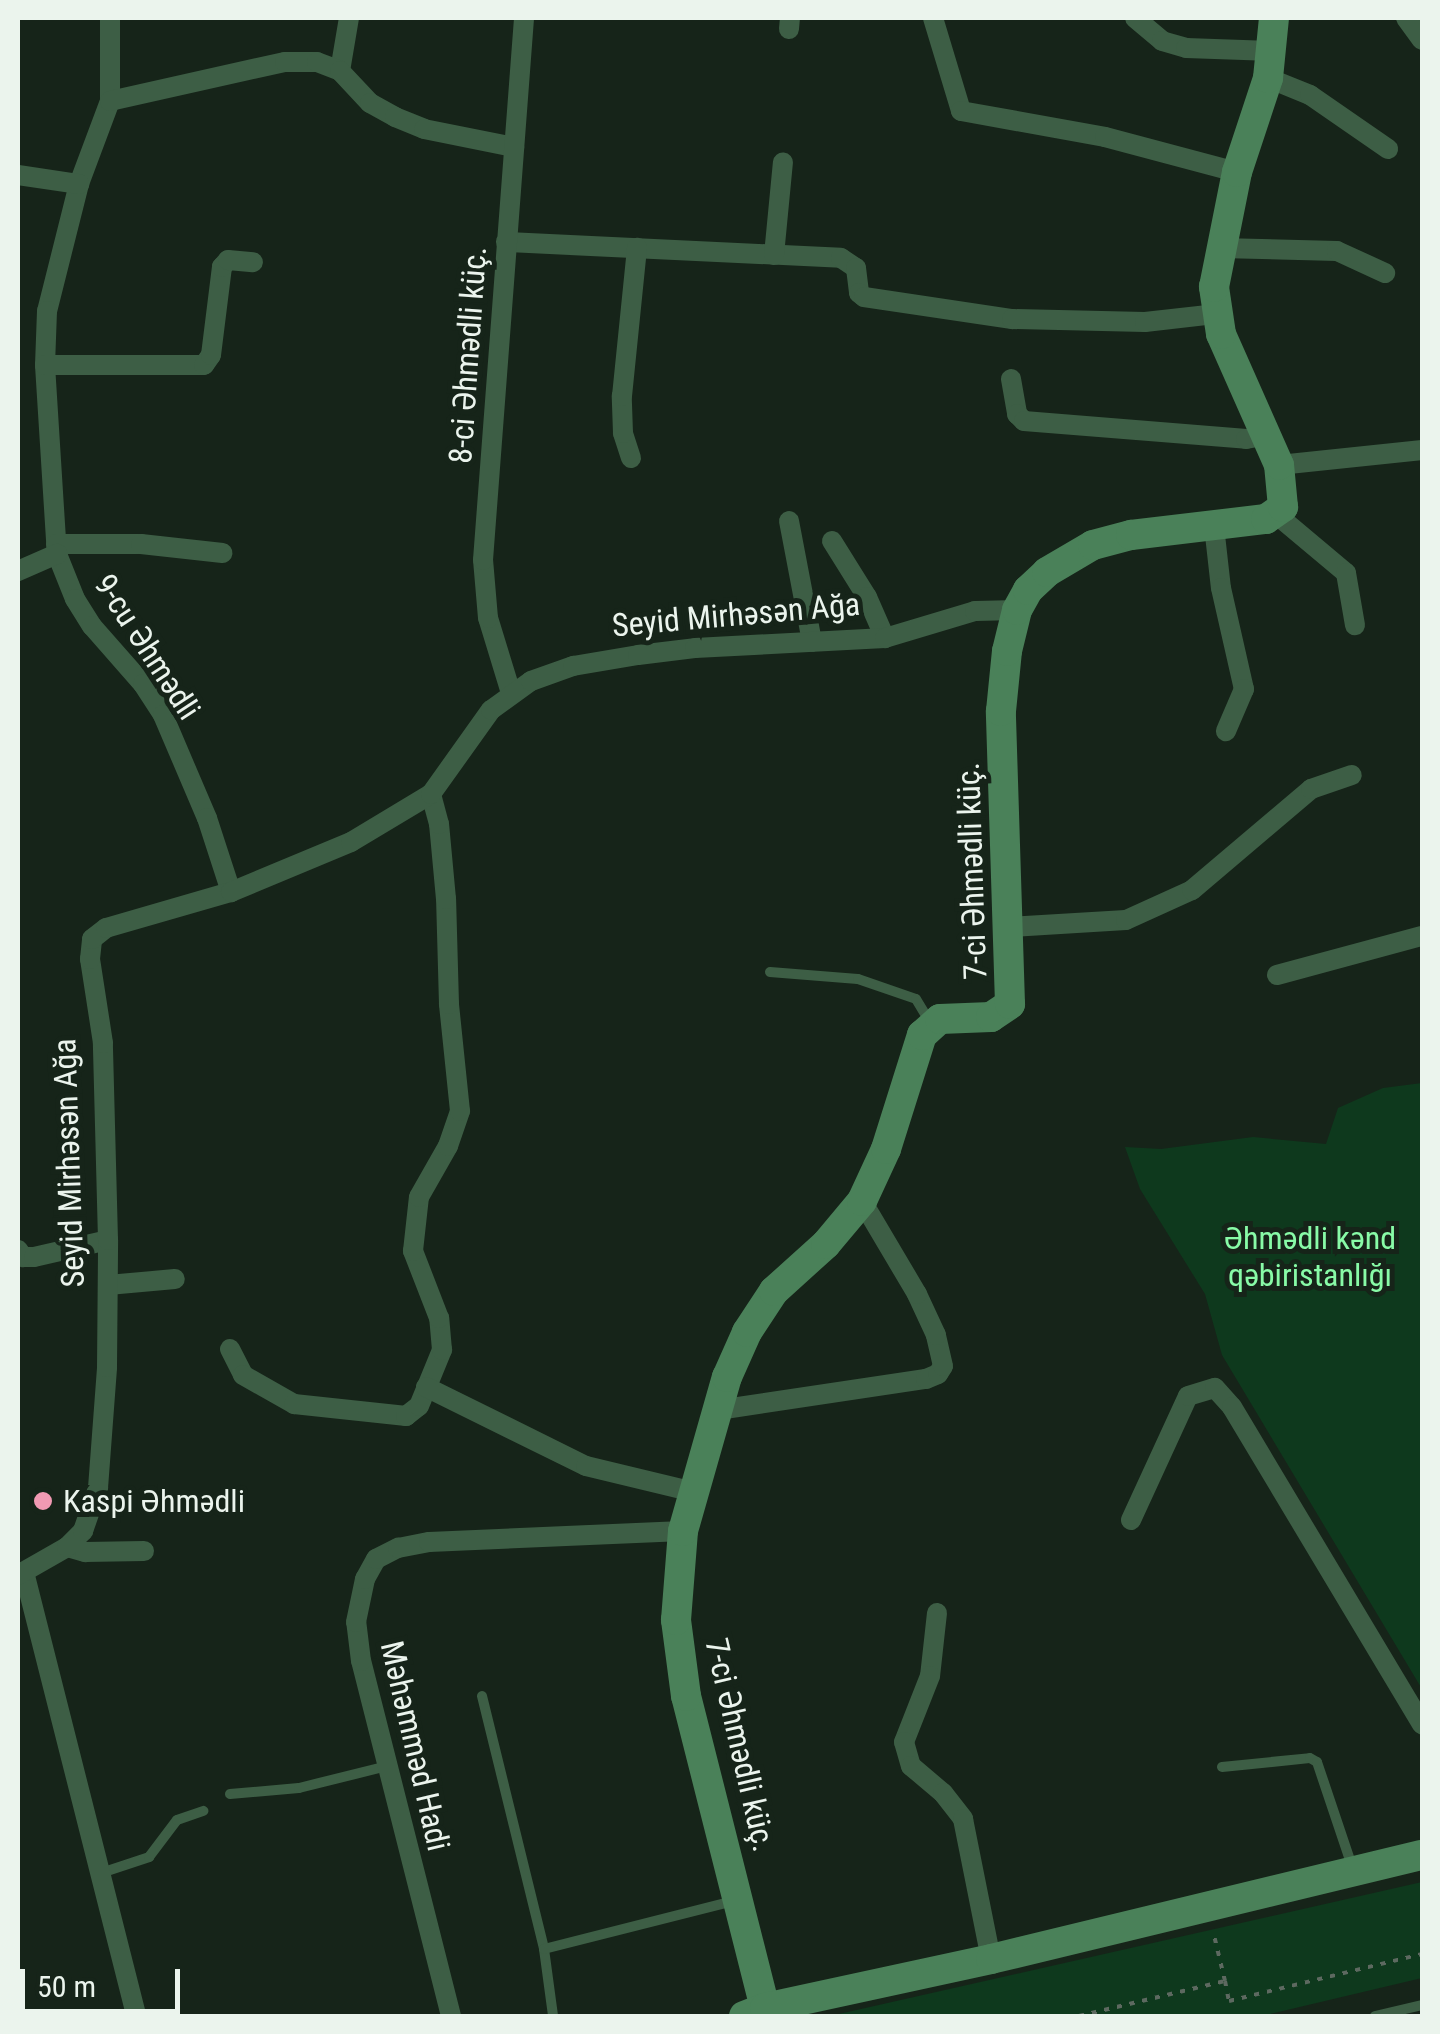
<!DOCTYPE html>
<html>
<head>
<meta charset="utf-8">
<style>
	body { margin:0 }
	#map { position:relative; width:1440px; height:2034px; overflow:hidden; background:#162419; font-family:"Roboto Condensed",sans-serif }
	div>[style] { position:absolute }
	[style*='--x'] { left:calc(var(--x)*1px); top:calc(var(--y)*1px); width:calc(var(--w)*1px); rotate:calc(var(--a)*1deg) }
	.green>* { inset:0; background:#0e391d }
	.path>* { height:4px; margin-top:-2px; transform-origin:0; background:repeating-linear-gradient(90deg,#5d6960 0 5px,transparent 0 13px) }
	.lane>* { height:10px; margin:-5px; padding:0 5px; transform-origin:5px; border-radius:5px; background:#3d5e45 }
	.street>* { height:20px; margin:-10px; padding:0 10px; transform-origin:10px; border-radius:10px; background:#3d5e45 }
	.secondary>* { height:30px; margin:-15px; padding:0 15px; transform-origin:15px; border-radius:15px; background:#4a8159 }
	.dots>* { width:28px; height:28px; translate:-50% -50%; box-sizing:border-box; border:5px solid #162419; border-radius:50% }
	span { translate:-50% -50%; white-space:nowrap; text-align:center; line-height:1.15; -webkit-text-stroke:10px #162419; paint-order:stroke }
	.street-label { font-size:32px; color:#ebf4ed }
	.park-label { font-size:32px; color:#88fba7 }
	.poi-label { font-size:32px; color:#ebf4ed }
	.left { translate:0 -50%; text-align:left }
	.frame { position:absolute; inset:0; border:20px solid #ebf4ed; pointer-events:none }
	.scale { position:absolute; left:20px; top:1969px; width:160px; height:45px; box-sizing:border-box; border:5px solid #ebf4ed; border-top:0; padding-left:12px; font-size:30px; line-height:35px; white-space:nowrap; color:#ebf4ed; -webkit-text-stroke:8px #162419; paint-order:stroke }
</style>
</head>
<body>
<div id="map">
	<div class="green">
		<i style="clip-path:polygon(1422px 1083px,1422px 1689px,1222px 1355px,1205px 1294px,1140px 1189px,1125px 1147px,1161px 1149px,1253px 1137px,1326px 1144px,1338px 1108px,1383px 1088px)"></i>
		<i style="clip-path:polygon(1422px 1882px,1422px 1978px,1262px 2016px,830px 2016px)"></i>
	</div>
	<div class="path">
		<i style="--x:1225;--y:1981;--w:20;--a:79"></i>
		<i style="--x:1229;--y:2001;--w:199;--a:-13.7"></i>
		<i style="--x:1079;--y:2016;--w:150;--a:-13.5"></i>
		<i style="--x:1225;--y:1981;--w:51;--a:-103.5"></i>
	</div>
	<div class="lane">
		<i style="--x:770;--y:972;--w:88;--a:4.5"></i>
		<i style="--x:858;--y:979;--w:61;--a:19"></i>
		<i style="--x:916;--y:999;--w:27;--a:59"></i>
		<i style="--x:482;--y:1696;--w:260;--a:76.2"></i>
		<i style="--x:544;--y:1949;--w:68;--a:82.3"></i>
		<i style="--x:1222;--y:1767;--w:88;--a:-5.8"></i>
		<i style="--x:1310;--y:1758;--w:8;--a:30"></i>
		<i style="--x:1317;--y:1762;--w:113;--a:71.4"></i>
		<i style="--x:230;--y:1794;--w:69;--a:-5"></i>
		<i style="--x:299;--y:1788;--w:91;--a:-14"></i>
		<i style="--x:101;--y:1873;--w:51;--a:-18.4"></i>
		<i style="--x:149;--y:1857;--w:46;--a:-52.9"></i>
		<i style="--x:177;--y:1820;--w:28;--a:-19"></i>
		<i style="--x:544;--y:1949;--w:196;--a:-14.2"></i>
		<i style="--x:1375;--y:2016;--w:48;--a:-13.2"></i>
	</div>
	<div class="street">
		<i style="--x:110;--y:18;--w:83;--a:90"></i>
		<i style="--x:110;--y:101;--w:89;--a:110.5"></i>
		<i style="--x:79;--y:184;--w:131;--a:104.1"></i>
		<i style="--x:47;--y:311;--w:54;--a:92.1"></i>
		<i style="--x:45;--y:365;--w:189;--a:86.4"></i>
		<i style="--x:57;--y:554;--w:48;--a:68.2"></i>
		<i style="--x:75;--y:599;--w:32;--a:58"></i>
		<i style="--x:92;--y:626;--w:77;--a:48.7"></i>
		<i style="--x:143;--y:684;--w:37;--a:57"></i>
		<i style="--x:163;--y:715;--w:112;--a:66.9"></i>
		<i style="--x:207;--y:818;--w:78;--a:72"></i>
		<i style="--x:933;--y:18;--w:97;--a:73.2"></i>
		<i style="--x:961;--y:111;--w:146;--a:10.2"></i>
		<i style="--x:1105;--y:137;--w:137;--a:14.9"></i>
		<i style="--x:1135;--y:18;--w:35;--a:40"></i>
		<i style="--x:1162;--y:41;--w:25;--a:16"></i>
		<i style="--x:1186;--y:48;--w:87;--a:2"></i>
		<i style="--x:1406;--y:18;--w:27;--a:54"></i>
		<i style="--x:789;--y:29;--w:11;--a:-85"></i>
		<i style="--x:340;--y:71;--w:54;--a:-80.4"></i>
		<i style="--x:1268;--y:78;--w:45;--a:22"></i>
		<i style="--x:1310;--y:95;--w:95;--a:34.7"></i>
		<i style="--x:110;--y:101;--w:179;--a:-12.6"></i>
		<i style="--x:285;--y:62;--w:32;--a:0"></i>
		<i style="--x:317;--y:62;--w:25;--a:21"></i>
		<i style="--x:340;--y:71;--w:44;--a:46.8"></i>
		<i style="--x:370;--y:103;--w:29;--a:29"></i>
		<i style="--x:395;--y:117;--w:31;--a:22"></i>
		<i style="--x:424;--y:129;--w:92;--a:11.3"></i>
		<i style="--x:18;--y:175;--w:62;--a:8.4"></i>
		<i style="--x:506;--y:242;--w:335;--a:2.7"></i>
		<i style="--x:841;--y:258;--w:18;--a:34"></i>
		<i style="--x:856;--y:268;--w:25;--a:83"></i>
		<i style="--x:859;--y:293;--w:6;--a:39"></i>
		<i style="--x:864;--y:297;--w:150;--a:8.5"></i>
		<i style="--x:1012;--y:319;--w:133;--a:1.3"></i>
		<i style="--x:1145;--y:322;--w:70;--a:-6.5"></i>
		<i style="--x:1220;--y:248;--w:117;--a:1.5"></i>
		<i style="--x:1337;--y:251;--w:53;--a:24.6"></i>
		<i style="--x:774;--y:255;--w:93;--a:-84.5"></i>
		<i style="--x:45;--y:365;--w:159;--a:0"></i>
		<i style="--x:204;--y:365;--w:12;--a:-55"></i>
		<i style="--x:211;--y:355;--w:89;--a:-82.9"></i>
		<i style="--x:222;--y:267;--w:9;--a:-49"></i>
		<i style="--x:228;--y:260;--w:25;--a:5"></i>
		<i style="--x:1011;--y:379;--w:36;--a:80"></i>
		<i style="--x:1017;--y:414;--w:10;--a:45"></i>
		<i style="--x:1024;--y:421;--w:223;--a:4.6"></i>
		<i style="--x:1246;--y:439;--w:22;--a:-10"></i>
		<i style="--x:631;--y:458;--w:26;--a:-108"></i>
		<i style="--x:623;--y:433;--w:37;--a:-92"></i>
		<i style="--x:622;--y:396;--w:149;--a:-84.2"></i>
		<i style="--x:1279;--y:465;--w:144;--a:-6"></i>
		<i style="--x:1277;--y:515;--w:90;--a:40"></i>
		<i style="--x:1346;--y:573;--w:53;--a:80.2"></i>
		<i style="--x:789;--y:521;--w:123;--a:79.2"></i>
		<i style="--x:1214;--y:526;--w:62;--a:83.6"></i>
		<i style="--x:1221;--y:588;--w:104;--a:77.2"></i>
		<i style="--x:1244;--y:689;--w:46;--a:113.2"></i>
		<i style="--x:832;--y:541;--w:66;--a:58"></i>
		<i style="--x:867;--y:597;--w:45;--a:66.3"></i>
		<i style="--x:56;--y:544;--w:85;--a:0"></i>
		<i style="--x:141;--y:544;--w:82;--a:6.3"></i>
		<i style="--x:18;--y:571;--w:43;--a:-23.6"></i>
		<i style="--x:511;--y:693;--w:78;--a:-107"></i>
		<i style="--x:488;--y:618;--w:58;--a:-94.9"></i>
		<i style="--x:483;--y:560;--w:544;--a:-85.67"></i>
		<i style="--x:1010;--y:927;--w:116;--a:-3.5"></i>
		<i style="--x:1126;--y:920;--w:72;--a:-24.4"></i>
		<i style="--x:1192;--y:890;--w:156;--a:-40.3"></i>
		<i style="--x:1311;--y:789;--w:43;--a:-18.9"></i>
		<i style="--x:1277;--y:975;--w:150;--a:-15.1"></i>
		<i style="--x:18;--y:1250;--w:9;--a:54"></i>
		<i style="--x:23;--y:1257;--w:11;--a:0"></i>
		<i style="--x:34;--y:1257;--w:76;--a:-12.9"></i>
		<i style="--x:108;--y:1285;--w:67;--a:-5.1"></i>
		<i style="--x:230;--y:1349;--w:29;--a:63"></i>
		<i style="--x:243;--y:1375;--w:59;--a:29.6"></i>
		<i style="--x:294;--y:1404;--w:113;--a:6.1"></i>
		<i style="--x:406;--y:1416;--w:16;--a:-38"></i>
		<i style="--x:419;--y:1406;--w:61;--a:-67.7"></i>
		<i style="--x:442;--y:1350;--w:32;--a:-95"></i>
		<i style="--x:439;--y:1318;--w:72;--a:-111.2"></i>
		<i style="--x:413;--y:1251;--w:54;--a:-83.7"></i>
		<i style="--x:419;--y:1197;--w:59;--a:-60.4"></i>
		<i style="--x:448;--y:1146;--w:37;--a:-71"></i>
		<i style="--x:460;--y:1111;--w:108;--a:-95.9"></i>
		<i style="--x:449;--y:1004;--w:105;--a:-91.6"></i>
		<i style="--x:446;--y:899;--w:75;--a:-95.3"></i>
		<i style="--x:439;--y:824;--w:31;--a:-105"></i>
		<i style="--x:426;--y:1387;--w:178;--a:26.3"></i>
		<i style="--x:586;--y:1466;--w:111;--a:13.5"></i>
		<i style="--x:718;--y:1410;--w:210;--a:-8.5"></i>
		<i style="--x:926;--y:1379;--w:13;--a:-23"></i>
		<i style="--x:938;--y:1374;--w:9;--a:-58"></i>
		<i style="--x:943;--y:1366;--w:32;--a:-103"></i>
		<i style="--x:936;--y:1335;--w:45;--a:-114.9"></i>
		<i style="--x:917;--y:1294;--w:108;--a:-120.6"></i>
		<i style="--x:1131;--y:1520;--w:136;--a:-65.3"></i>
		<i style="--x:1188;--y:1396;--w:28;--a:-17"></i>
		<i style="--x:1215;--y:1388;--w:25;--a:48"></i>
		<i style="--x:1232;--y:1407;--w:370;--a:59.1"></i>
		<i style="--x:67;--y:1547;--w:19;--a:16"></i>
		<i style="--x:85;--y:1552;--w:59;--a:-1"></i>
		<i style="--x:24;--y:1572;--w:458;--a:75.8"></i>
		<i style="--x:18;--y:1575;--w:56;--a:-29.7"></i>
		<i style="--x:67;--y:1547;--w:23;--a:-45"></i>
		<i style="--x:83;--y:1531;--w:46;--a:-70.8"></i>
		<i style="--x:98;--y:1488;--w:121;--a:-85.7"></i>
		<i style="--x:107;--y:1367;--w:127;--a:-89.5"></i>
		<i style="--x:108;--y:1240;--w:197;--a:-91.5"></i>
		<i style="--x:103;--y:1043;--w:85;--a:-98.8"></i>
		<i style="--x:90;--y:959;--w:20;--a:-84"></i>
		<i style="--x:92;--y:939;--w:18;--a:-38"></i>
		<i style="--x:106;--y:928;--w:130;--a:-16.1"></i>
		<i style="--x:231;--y:892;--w:130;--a:-22.6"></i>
		<i style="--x:351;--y:842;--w:93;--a:-31"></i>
		<i style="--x:431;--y:794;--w:103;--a:-54.5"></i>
		<i style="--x:491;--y:710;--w:49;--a:-35.9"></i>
		<i style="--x:531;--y:681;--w:45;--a:-19.7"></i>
		<i style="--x:573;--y:666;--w:66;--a:-9.6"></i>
		<i style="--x:638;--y:655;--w:57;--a:-7"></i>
		<i style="--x:695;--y:648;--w:190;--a:-3"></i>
		<i style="--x:885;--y:638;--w:94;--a:-16.7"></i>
		<i style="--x:975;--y:611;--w:42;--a:-1.4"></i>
		<i style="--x:937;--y:1613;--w:63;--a:96.3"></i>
		<i style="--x:930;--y:1676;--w:71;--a:111.5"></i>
		<i style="--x:904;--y:1742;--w:25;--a:74"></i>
		<i style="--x:911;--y:1766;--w:42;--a:40.2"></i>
		<i style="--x:943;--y:1793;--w:33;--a:52"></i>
		<i style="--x:963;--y:1819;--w:143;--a:78.7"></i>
		<i style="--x:451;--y:2016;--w:366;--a:-104.2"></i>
		<i style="--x:361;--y:1661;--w:39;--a:-97"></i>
		<i style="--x:356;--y:1622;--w:44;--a:-78.2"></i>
		<i style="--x:365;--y:1579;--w:23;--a:-61"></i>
		<i style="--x:376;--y:1559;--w:25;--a:-27"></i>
		<i style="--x:398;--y:1548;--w:32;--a:-11"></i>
		<i style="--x:429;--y:1542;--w:254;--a:-2.5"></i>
	</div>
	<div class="secondary">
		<i style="--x:765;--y:2008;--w:322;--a:-104.2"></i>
		<i style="--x:686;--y:1696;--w:77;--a:-97.5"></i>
		<i style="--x:676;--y:1620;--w:89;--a:-85.5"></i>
		<i style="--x:683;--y:1531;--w:160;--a:-74.1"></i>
		<i style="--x:727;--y:1377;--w:49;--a:-66"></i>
		<i style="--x:747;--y:1332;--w:49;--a:-56.6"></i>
		<i style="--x:774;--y:1291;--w:70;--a:-42.1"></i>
		<i style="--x:826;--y:1244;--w:56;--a:-50.1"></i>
		<i style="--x:862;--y:1201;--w:57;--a:-65.2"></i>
		<i style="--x:886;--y:1149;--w:120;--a:-72.5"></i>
		<i style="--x:922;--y:1035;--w:24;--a:-42"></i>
		<i style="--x:940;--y:1019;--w:51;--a:-2.2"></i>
		<i style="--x:991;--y:1017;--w:23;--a:-34"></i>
		<i style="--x:1010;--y:1004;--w:293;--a:-91.8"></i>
		<i style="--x:1001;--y:711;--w:60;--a:-84.3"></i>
		<i style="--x:1007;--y:651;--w:42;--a:-76.3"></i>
		<i style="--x:1017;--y:610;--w:23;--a:-61"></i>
		<i style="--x:1028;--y:590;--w:26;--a:-43"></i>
		<i style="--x:1047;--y:572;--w:53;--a:-30.4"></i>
		<i style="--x:1093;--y:545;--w:39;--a:-15"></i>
		<i style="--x:1131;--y:535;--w:136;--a:-6.8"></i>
		<i style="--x:1266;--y:519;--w:21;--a:-35"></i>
		<i style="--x:1283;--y:507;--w:42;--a:-95.4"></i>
		<i style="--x:1279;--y:465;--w:143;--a:-113.9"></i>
		<i style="--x:1221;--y:334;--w:48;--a:-98.5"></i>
		<i style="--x:1214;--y:287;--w:117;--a:-78.7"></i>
		<i style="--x:1237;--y:172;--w:99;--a:-71.7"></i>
		<i style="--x:1268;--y:78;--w:60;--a:-84.3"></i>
		<i style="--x:744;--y:2016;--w:22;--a:-21"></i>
		<i style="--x:765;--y:2008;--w:231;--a:-12.2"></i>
		<i style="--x:991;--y:1959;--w:443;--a:-13.6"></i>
	</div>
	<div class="dots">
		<i style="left:43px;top:1501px;background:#f19ab3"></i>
	</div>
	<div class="street-label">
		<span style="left:468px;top:355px;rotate:-86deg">8-ci Əhmədli küç.</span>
		<span style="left:736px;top:615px;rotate:-5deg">Seyid Mirhəsən Ağa</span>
		<span style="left:147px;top:647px;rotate:57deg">9-cu Əhmədli</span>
		<span style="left:972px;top:871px;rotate:-92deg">7-ci Əhmədli küç.</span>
		<span style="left:69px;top:1163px;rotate:-92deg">Seyid Mirhəsən Ağa</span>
		<span style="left:740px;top:1745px;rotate:77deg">7-ci Əhmədli küç.</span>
		<span style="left:415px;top:1746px;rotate:77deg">Məhəmməd Hadi</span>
	</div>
	<div class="park-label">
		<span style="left:1310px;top:1257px">Əhmədli kənd<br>qəbiristanlığı</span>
	</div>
	<div class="poi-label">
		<span class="left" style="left:63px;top:1501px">Kaspi Əhmədli</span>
	</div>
	<div class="frame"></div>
	<div class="scale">50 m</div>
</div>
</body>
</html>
